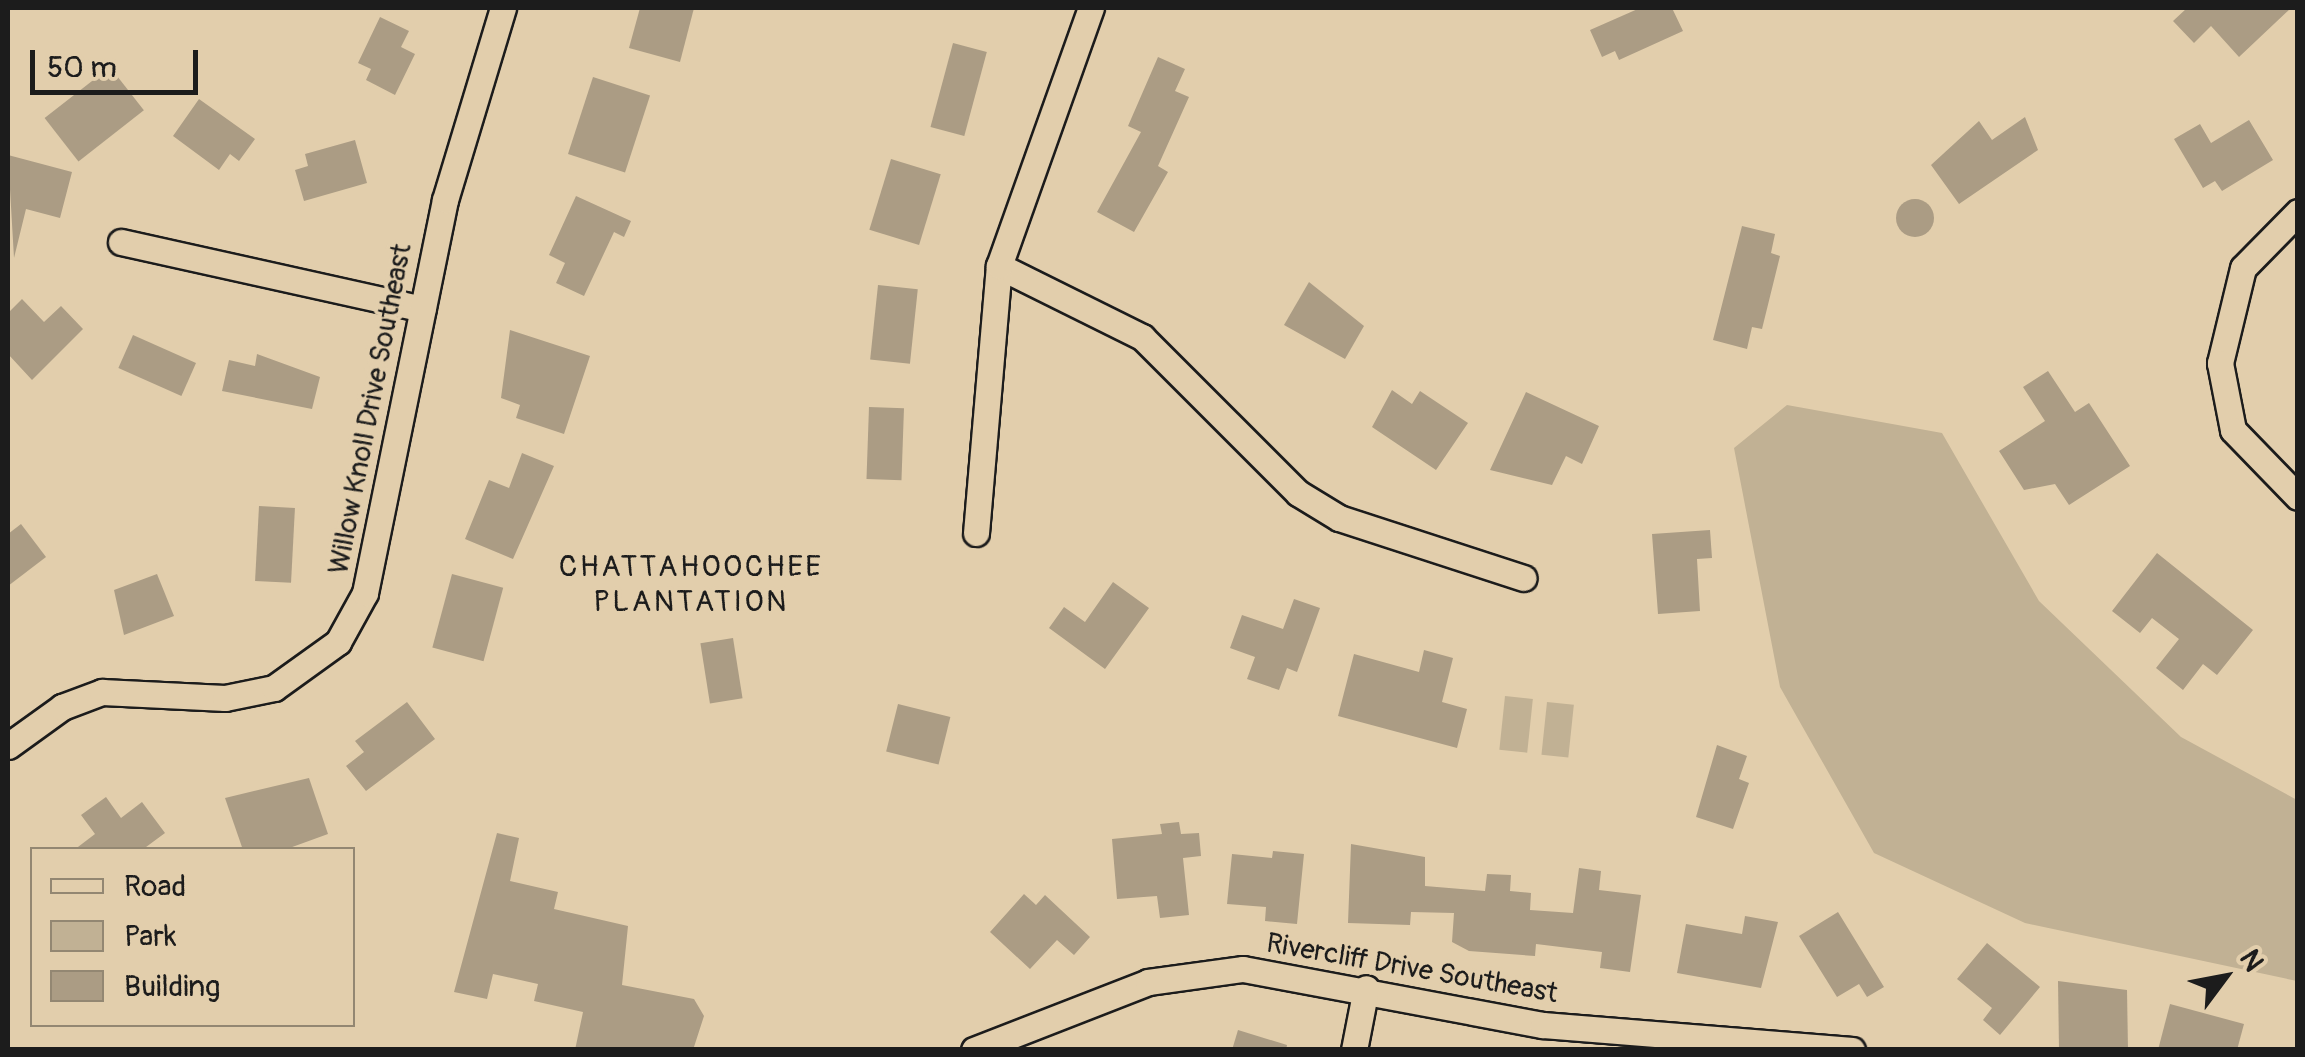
<!DOCTYPE html>
<html>
<head>
<meta charset="utf-8">
<style>
	body { margin:0 }
	#map { position:relative; width:2305px; height:1057px; overflow:hidden; background:#e2ceac; font-family:Pangolin,sans-serif }
	div>[style] { position:absolute }
	[style*='--x'] { left:calc(var(--x)*1px); top:calc(var(--y)*1px); width:calc(var(--w)*1px); rotate:calc(var(--a)*1deg) }
	.green>* { inset:0; background:#c1b194; transform-origin:0 0 }
	.building>* { inset:0; background:#ab9c84; transform-origin:0 0 }
	.round { border-radius:50% }
	.roads { filter:drop-shadow(2px 0 #1c1c1c) drop-shadow(-2px 0 #1c1c1c) drop-shadow(0 2px #1c1c1c) drop-shadow(0 -2px #1c1c1c) }
	.street>* { height:25px; margin:-12.5px; padding:0 12.5px; transform-origin:12.5px; border-radius:12.5px; background:#e2ceac }
	span { translate:-50% -50%; white-space:nowrap; text-align:center; line-height:1.15; -webkit-text-stroke:8px #e2ceac; paint-order:stroke }
	.street-label { font-size:28px; color:#1c1c1c }
	.neighbourhood-label { font-size:30px; color:#1c1c1c; letter-spacing:2.5px }
	.frame { position:absolute; inset:0; border:10px solid #1c1c1c; pointer-events:none }
	.legend { position:absolute; left:30px; top:847px; width:325px; height:180px; box-sizing:border-box; background:#e2ceac; border:2px solid #938772; margin:0; padding:12px 18px; list-style:none; font-size:30px; color:#1c1c1c }
	.legend li { display:flex; align-items:center; gap:20px; height:50px }
	.legend b { width:50px; border:2px solid #938772 }
	.north { position:absolute; left:2175px; top:927px; width:100px; height:100px; -webkit-text-stroke:8px #e2ceac; paint-order:stroke; rotate:58deg; font-size:28px; font-weight:700; line-height:40px; text-align:center; color:#1c1c1c }
	.north::after { content:''; display:block; margin:auto; width:35px; height:45px; background:#1c1c1c; clip-path:polygon(50% 0,100% 100%,50% 72%,0 100%) }
	.scale { position:absolute; left:30px; top:50px; width:168px; height:45px; box-sizing:border-box; border:5px solid #1c1c1c; border-top:0; padding-left:12px; font-size:30px; line-height:35px; white-space:nowrap; color:#1c1c1c; -webkit-text-stroke:8px #e2ceac; paint-order:stroke }
</style>
</head>
<body>
<div id="map">
	<div class="green">
		<i style="clip-path:polygon(1787px 405px,1942px 433px,2039px 601px,2181px 737px,2297px 800px,2297px 981px,2025px 923px,1874px 853px,1780px 687px,1734px 448px)"></i>
		<i style="left:1505px;top:696px;width:28px;height:54px;rotate:6deg"></i>
		<i style="left:1547px;top:702px;width:27px;height:53px;rotate:6deg"></i>
	</div>
	<div class="building">
		<i style="clip-path:polygon(640px 8px,694px 8px,680px 62px,629px 48px)"></i>
		<i style="clip-path:polygon(1640px 8px,1672px 8px,1683px 31px,1619px 60px,1615px 51px,1602px 57px,1590px 30px)"></i>
		<i style="clip-path:polygon(2187px 8px,2291px 8px,2239px 57px,2211px 26px,2194px 43px,2173px 21px)"></i>
		<i style="clip-path:polygon(380px 17px,409px 31px,401px 47px,415px 54px,395px 95px,366px 80px,371px 69px,358px 63px)"></i>
		<i style="left:953px;top:43px;width:35px;height:87px;rotate:15deg"></i>
		<i style="clip-path:polygon(1158px 57px,1185px 69px,1175px 91px,1189px 97px,1158px 166px,1168px 172px,1134px 232px,1097px 212px,1141px 132px,1128px 126px)"></i>
		<i style="left:110px;top:67px;width:55px;height:83px;rotate:52deg"></i>
		<i style="left:593px;top:77px;width:60px;height:81px;rotate:18deg"></i>
		<i style="clip-path:polygon(199px 99px,255px 139px,239px 161px,230px 154px,219px 170px,173px 136px)"></i>
		<i style="clip-path:polygon(2025px 117px,2038px 150px,1959px 204px,1931px 165px,1979px 121px,1992px 140px)"></i>
		<i style="clip-path:polygon(2249px 120px,2273px 160px,2222px 191px,2215px 181px,2203px 188px,2174px 139px,2200px 124px,2211px 143px)"></i>
		<i style="clip-path:polygon(355px 140px,367px 183px,304px 201px,295px 170px,308px 166px,305px 154px)"></i>
		<i style="clip-path:polygon(8px 155px,72px 172px,60px 218px,26px 209px,14px 258px)"></i>
		<i style="left:891px;top:159px;width:52px;height:74px;rotate:17deg"></i>
		<i style="clip-path:polygon(576px 196px,631px 221px,624px 237px,614px 232px,584px 296px,556px 283px,565px 263px,549px 255px)"></i>
		<i class="round" style="left:1896px;top:199px;width:38px;height:38px"></i>
		<i style="clip-path:polygon(1742px 226px,1775px 234px,1771px 253px,1780px 256px,1762px 329px,1752px 327px,1747px 349px,1713px 340px)"></i>
		<i style="clip-path:polygon(1309px 282px,1364px 326px,1345px 359px,1284px 325px)"></i>
		<i style="left:878px;top:285px;width:40px;height:75px;rotate:6deg"></i>
		<i style="clip-path:polygon(22px 299px,44px 322px,61px 306px,83px 329px,32px 380px,8px 354px,8px 313px)"></i>
		<i style="clip-path:polygon(510px 330px,590px 356px,564px 434px,516px 418px,520px 405px,501px 398px)"></i>
		<i style="left:133px;top:335px;width:69px;height:36px;rotate:24deg"></i>
		<i style="clip-path:polygon(257px 354px,320px 377px,312px 409px,222px 391px,229px 360px,255px 366px)"></i>
		<i style="clip-path:polygon(2048px 371px,2075px 412px,2089px 403px,2130px 466px,2069px 505px,2055px 484px,2024px 490px,1999px 451px,2045px 421px,2023px 387px)"></i>
		<i style="clip-path:polygon(1392px 390px,1412px 404px,1420px 391px,1468px 423px,1436px 470px,1372px 427px)"></i>
		<i style="clip-path:polygon(1526px 392px,1599px 426px,1582px 464px,1566px 456px,1552px 485px,1490px 470px)"></i>
		<i style="left:869px;top:407px;width:35px;height:72px;rotate:2deg"></i>
		<i style="clip-path:polygon(522px 453px,554px 466px,513px 559px,465px 539px,489px 480px,509px 488px)"></i>
		<i style="left:259px;top:506px;width:36px;height:75px;rotate:3deg"></i>
		<i style="clip-path:polygon(21px 524px,46px 557px,8px 586px,8px 534px)"></i>
		<i style="clip-path:polygon(1710px 530px,1712px 558px,1697px 559px,1700px 611px,1658px 614px,1652px 534px)"></i>
		<i style="clip-path:polygon(2157px 553px,2253px 630px,2217px 675px,2203px 664px,2183px 690px,2156px 668px,2179px 639px,2152px 618px,2140px 633px,2112px 611px)"></i>
		<i style="clip-path:polygon(157px 574px,174px 616px,124px 635px,114px 590px)"></i>
		<i style="left:452px;top:574px;width:53px;height:76px;rotate:15deg"></i>
		<i style="clip-path:polygon(1113px 582px,1149px 608px,1105px 669px,1049px 628px,1064px 607px,1085px 622px)"></i>
		<i style="clip-path:polygon(1294px 599px,1320px 608px,1297px 672px,1287px 668px,1279px 690px,1247px 679px,1255px 657px,1230px 648px,1242px 615px,1283px 629px)"></i>
		<i style="left:733px;top:638px;width:61px;height:33px;rotate:81deg"></i>
		<i style="clip-path:polygon(1424px 650px,1453px 658px,1442px 702px,1467px 709px,1457px 748px,1338px 716px,1354px 654px,1419px 672px)"></i>
		<i style="clip-path:polygon(407px 702px,435px 739px,366px 791px,346px 766px,364px 752px,355px 741px)"></i>
		<i style="left:898px;top:704px;width:54px;height:49px;rotate:14deg"></i>
		<i style="clip-path:polygon(1717px 745px,1747px 756px,1739px 779px,1749px 783px,1733px 829px,1696px 817px)"></i>
		<i style="clip-path:polygon(309px 778px,328px 834px,284px 850px,243px 850px,225px 798px)"></i>
		<i style="clip-path:polygon(106px 797px,121px 818px,142px 802px,165px 833px,142px 850px,74px 850px,95px 834px,81px 815px)"></i>
		<i style="clip-path:polygon(1179px 822px,1181px 834px,1199px 833px,1201px 856px,1183px 858px,1189px 915px,1160px 918px,1157px 896px,1117px 899px,1112px 839px,1162px 834px,1160px 824px)"></i>
		<i style="clip-path:polygon(497px 833px,519px 838px,510px 881px,558px 892px,554px 909px,628px 926px,622px 985px,694px 999px,704px 1016px,693px 1050px,575px 1050px,583px 1012px,534px 1001px,538px 984px,493px 974px,487px 999px,454px 992px)"></i>
		<i style="clip-path:polygon(1351px 844px,1425px 857px,1425px 886px,1485px 891px,1487px 874px,1511px 875px,1510px 891px,1531px 893px,1530px 910px,1573px 913px,1579px 868px,1601px 871px,1599px 890px,1641px 895px,1630px 972px,1600px 968px,1602px 952px,1536px 944px,1535px 956px,1469px 951px,1452px 942px,1454px 913px,1411px 912px,1410px 925px,1348px 923px)"></i>
		<i style="clip-path:polygon(1273px 851px,1304px 854px,1297px 924px,1265px 921px,1266px 907px,1227px 904px,1232px 854px,1272px 858px)"></i>
		<i style="clip-path:polygon(1024px 894px,1036px 905px,1045px 895px,1090px 937px,1074px 955px,1057px 940px,1030px 969px,990px 932px)"></i>
		<i style="clip-path:polygon(1838px 912px,1884px 987px,1867px 997px,1859px 984px,1837px 997px,1799px 936px)"></i>
		<i style="clip-path:polygon(1745px 916px,1778px 922px,1761px 988px,1677px 973px,1686px 924px,1742px 934px)"></i>
		<i style="clip-path:polygon(1987px 943px,2040px 987px,2000px 1035px,1983px 1020px,1992px 1008px,1957px 979px)"></i>
		<i style="clip-path:polygon(2058px 981px,2127px 990px,2128px 1050px,2059px 1049px)"></i>
		<i style="clip-path:polygon(2170px 1004px,2244px 1024px,2237px 1050px,2158px 1050px)"></i>
		<i style="clip-path:polygon(1238px 1030px,1287px 1045px,1286px 1050px,1232px 1050px)"></i>
	</div>
	<div class="roads">
		<div class="street">
			<i style="--x:2298;--y:212;--w:78;--a:134.5"></i>
			<i style="--x:2243;--y:268;--w:98;--a:103.6"></i>
			<i style="--x:2220;--y:363;--w:68;--a:79"></i>
			<i style="--x:2233;--y:430;--w:93;--a:45.9"></i>
			<i style="--x:121;--y:242;--w:309;--a:12.5"></i>
			<i style="--x:999;--y:266;--w:160;--a:26.4"></i>
			<i style="--x:1142;--y:337;--w:221;--a:45"></i>
			<i style="--x:1298;--y:493;--w:48;--a:31.4"></i>
			<i style="--x:1339;--y:518;--w:194;--a:18"></i>
			<i style="--x:976;--y:533;--w:268;--a:-85.1"></i>
			<i style="--x:999;--y:266;--w:274;--a:-70.4"></i>
			<i style="--x:8;--y:746;--w:67;--a:-35.8"></i>
			<i style="--x:62;--y:707;--w:43;--a:-20.6"></i>
			<i style="--x:102;--y:692;--w:123;--a:2.8"></i>
			<i style="--x:225;--y:698;--w:50;--a:-11.5"></i>
			<i style="--x:274;--y:688;--w:79;--a:-35.7"></i>
			<i style="--x:338;--y:642;--w:56;--a:-61.1"></i>
			<i style="--x:365;--y:593;--w:401;--a:-78.5"></i>
			<i style="--x:445;--y:200;--w:201;--a:-73.2"></i>
			<i style="--x:974;--y:1050;--w:187;--a:-21.3"></i>
			<i style="--x:1148;--y:982;--w:96;--a:-7.8"></i>
			<i style="--x:1243;--y:969;--w:305;--a:10.6"></i>
			<i style="--x:1543;--y:1025;--w:310;--a:4.6"></i>
			<i style="--x:1354;--y:1050;--w:63;--a:-79"></i>
		</div>
	</div>
	<div class="street-label">
		<span style="left:371px;top:409px;rotate:-79deg">Willow Knoll Drive Southeast</span>
		<span style="left:1412px;top:969px;rotate:10deg">Rivercliff Drive Southeast</span>
	</div>
	<div class="neighbourhood-label">
		<span style="left:691px;top:584px">CHATTAHOOCHEE<br>PLANTATION</span>
	</div>
	<div class="frame"></div>
	<ul class="legend">
	<li><b style="height:12px;background:#e2ceac"></b>Road</li>
	<li><b style="height:28px;background:#c1b194"></b>Park</li>
	<li><b style="height:28px;background:#ab9c84"></b>Building</li>
	</ul>
	<div class="north">N</div>
	<div class="scale">50 m</div>
</div>
</body>
</html>
